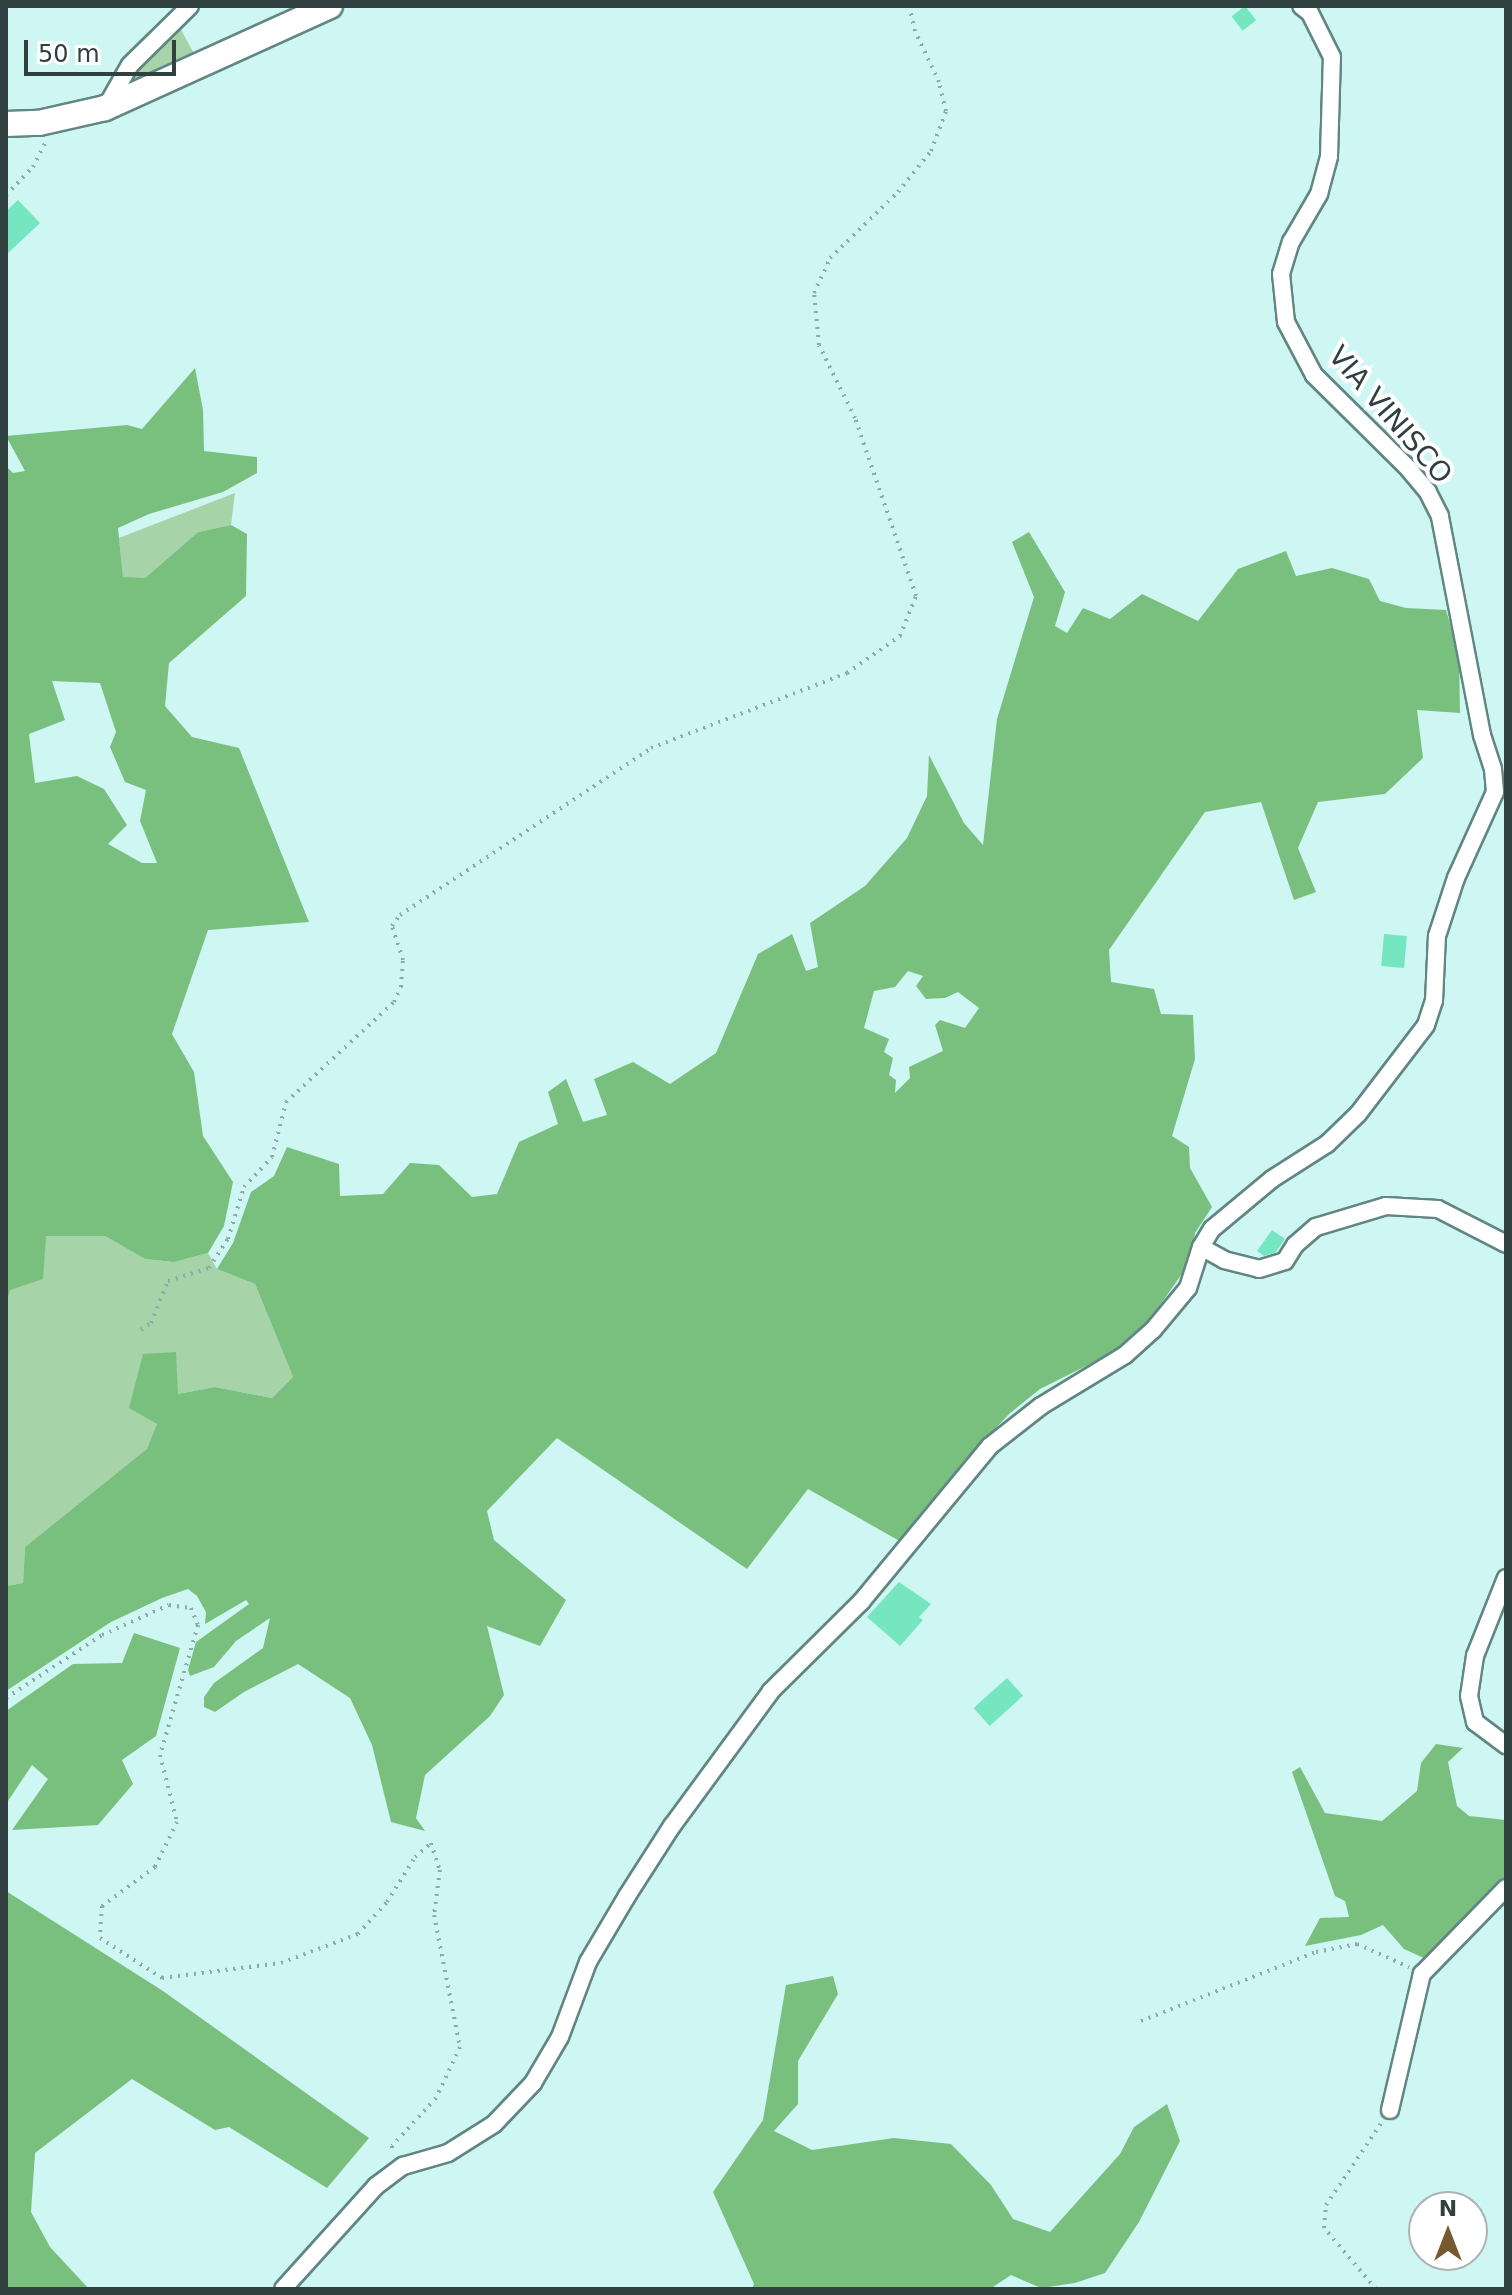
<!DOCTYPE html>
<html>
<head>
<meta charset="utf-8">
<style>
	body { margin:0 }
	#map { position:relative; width:1512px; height:2295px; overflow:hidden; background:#cef6f3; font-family:"DejaVu Sans",sans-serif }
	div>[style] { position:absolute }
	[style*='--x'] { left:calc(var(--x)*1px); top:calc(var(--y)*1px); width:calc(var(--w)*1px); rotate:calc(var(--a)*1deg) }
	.green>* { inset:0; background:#a7d3a9 }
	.forest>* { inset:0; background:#79c07e }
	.building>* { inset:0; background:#75e6bf; transform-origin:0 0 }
	.path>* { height:4px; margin-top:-2px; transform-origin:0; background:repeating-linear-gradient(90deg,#8caaa8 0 2px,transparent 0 8px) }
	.roads { filter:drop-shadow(2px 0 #618684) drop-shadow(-2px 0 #618684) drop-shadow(0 2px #618684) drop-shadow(0 -2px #618684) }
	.street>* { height:16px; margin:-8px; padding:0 8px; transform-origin:8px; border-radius:8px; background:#fff }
	.secondary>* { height:24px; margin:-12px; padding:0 12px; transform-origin:12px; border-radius:12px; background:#fff }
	span { translate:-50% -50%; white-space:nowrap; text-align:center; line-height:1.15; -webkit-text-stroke:8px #fff; paint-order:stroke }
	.street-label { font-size:28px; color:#30403f }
	.frame { position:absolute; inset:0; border:8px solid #30403f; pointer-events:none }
	.north { position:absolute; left:1408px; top:2191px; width:80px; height:80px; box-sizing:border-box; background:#fff; border:2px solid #acb3b2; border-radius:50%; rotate:0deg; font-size:22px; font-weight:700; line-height:32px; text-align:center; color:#30403f }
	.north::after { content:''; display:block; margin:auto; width:28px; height:36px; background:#775a2e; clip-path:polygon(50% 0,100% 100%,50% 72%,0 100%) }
	.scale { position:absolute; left:24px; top:40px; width:152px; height:36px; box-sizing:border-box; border:4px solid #30403f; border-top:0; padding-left:10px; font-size:24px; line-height:28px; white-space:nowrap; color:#30403f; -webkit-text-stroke:6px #fff; paint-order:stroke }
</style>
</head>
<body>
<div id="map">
	<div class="green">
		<i style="clip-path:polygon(180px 28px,197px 59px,132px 84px,133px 73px)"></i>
		<i style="clip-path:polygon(235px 493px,231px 525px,198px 532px,145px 578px,123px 578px,119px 538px)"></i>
		<i style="clip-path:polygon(46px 1236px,105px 1236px,145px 1259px,174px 1262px,208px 1253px,217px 1269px,255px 1284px,293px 1377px,272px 1398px,215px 1387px,178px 1394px,158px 1424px,147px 1450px,25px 1547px,23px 1583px,6px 1586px,6px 1304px,9px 1290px)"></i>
	</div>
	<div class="forest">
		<i style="clip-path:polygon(evenodd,195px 368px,203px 410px,204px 451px,257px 457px,257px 473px,223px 492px,149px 514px,118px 528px,123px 577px,145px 578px,198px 532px,231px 525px,247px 534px,246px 596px,169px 663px,165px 706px,192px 737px,239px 748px,309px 922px,208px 930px,172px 1034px,194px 1072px,203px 1136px,233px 1182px,224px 1226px,208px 1253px,174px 1262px,145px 1259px,105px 1236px,46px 1236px,43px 1279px,10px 1290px,6px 1304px,6px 466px,13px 473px,25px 471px,6px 436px,127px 425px,142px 429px,195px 368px,52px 681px,100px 683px,116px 732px,110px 747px,125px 782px,146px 790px,140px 821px,157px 863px,142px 863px,108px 844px,127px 825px,104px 789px,77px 776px,35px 783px,29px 734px,65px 720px,52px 681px)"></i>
		<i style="clip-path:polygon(evenodd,1029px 532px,1065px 592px,1055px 626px,1067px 633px,1083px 608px,1110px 619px,1142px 594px,1198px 621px,1238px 569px,1286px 551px,1296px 576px,1332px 568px,1369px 579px,1380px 601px,1406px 608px,1446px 610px,1459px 656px,1460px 713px,1417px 710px,1423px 758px,1385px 794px,1318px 802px,1298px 848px,1316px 892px,1294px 900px,1261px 802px,1205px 812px,1109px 950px,1111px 982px,1154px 989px,1161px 1014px,1193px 1015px,1195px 1059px,1172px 1136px,1189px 1147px,1190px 1168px,1212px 1207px,1195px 1233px,1193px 1258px,1151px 1318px,1114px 1352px,1040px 1389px,1009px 1414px,979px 1446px,903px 1543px,808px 1489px,747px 1569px,557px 1438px,487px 1511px,494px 1540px,566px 1600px,540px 1646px,487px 1626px,504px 1695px,490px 1716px,425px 1775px,416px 1818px,425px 1831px,391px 1822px,372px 1745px,350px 1698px,298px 1664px,244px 1692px,215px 1712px,204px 1707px,204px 1697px,214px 1683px,263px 1648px,270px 1618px,236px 1641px,214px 1667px,190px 1676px,188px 1670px,196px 1642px,249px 1604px,246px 1600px,205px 1624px,206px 1612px,197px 1596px,188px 1589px,162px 1598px,111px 1622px,6px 1691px,6px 1586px,23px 1583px,25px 1547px,147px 1449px,157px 1424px,129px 1408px,143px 1354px,176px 1352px,178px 1394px,215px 1387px,272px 1398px,293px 1377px,255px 1284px,217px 1269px,233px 1243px,251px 1192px,274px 1176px,287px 1147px,339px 1164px,340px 1196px,383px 1194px,410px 1163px,439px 1165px,472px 1197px,497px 1194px,519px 1142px,558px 1124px,548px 1092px,566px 1079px,583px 1122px,607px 1115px,594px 1079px,633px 1062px,670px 1084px,716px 1053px,758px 954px,792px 934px,806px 971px,818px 967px,810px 923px,865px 886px,907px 838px,927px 796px,929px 755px,964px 823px,983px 845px,997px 719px,1034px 597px,1012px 542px,1029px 532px,908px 971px,923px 976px,916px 986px,926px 999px,945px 998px,958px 992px,979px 1008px,965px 1028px,940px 1020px,935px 1025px,943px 1051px,909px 1067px,910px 1078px,895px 1093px,896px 1080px,889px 1075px,893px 1058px,884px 1052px,889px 1039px,864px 1028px,874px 991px,895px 987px,908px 971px)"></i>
		<i style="clip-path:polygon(134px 1633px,180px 1648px,156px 1736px,122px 1760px,133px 1784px,98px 1825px,12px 1830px,48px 1779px,32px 1765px,6px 1804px,6px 1711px,73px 1664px,122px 1663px)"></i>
		<i style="clip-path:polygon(1436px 1744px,1463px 1748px,1448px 1762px,1457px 1806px,1469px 1816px,1506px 1820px,1506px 1881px,1490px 1892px,1426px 1959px,1404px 1949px,1383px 1925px,1361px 1935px,1305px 1946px,1320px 1918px,1349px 1917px,1345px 1901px,1335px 1896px,1292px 1772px,1300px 1767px,1325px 1813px,1382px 1821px,1417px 1791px,1421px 1763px)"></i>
		<i style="clip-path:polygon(6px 1891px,163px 1991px,369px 2138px,327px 2188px,229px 2127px,215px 2130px,132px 2079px,35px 2153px,31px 2212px,50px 2247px,89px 2289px,6px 2289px)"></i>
		<i style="clip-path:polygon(833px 1976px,838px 1994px,798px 2061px,798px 2104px,774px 2131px,812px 2150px,894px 2138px,951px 2144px,991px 2185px,1013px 2219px,1050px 2232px,1120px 2154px,1134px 2127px,1167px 2104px,1180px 2141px,1139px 2222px,1105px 2273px,1075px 2283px,1041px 2288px,1011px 2275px,990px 2289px,752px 2289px,754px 2284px,713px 2192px,763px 2120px,786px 1985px)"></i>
	</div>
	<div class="building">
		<i style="left:1245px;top:6px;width:18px;height:17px;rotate:52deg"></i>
		<i style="clip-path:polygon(18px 200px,40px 223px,6px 255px,6px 211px)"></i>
		<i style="left:1384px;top:934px;width:23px;height:32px;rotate:5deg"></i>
		<i style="clip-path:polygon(1272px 1230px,1285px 1239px,1275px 1253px,1264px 1256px,1257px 1251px)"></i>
		<i style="clip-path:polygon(899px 1582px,931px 1604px,919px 1617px,923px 1620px,900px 1646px,867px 1617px)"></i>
		<i style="left:1007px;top:1678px;width:24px;height:45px;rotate:48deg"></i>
	</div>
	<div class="path">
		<i style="--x:6;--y:195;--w:39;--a:-46"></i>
		<i style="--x:33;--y:167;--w:27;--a:-63"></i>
		<i style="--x:141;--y:1330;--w:12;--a:-35"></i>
		<i style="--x:151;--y:1323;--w:45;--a:-68"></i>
		<i style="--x:168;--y:1281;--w:43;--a:-17.6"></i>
		<i style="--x:209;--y:1268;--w:35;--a:-57"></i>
		<i style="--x:228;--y:1239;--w:54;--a:-72.9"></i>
		<i style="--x:244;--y:1187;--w:41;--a:-47"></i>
		<i style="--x:272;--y:1157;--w:57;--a:-75.7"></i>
		<i style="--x:286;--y:1102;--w:147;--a:-42.8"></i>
		<i style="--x:394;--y:1002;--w:17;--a:-65"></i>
		<i style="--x:401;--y:987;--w:27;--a:-86"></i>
		<i style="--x:403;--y:960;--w:36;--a:-108"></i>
		<i style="--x:392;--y:926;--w:14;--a:-54"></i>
		<i style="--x:400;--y:915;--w:301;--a:-33.6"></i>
		<i style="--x:651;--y:748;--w:210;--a:-20.9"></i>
		<i style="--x:847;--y:673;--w:65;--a:-34.9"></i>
		<i style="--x:900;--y:636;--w:43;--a:-68.2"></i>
		<i style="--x:916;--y:596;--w:188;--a:-108.9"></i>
		<i style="--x:855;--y:418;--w:81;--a:-116.3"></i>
		<i style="--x:819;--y:345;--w:52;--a:-95.5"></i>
		<i style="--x:814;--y:293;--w:38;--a:-65"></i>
		<i style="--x:830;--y:258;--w:95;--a:-44.1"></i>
		<i style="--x:898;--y:192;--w:53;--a:-51.2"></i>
		<i style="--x:931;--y:151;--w:43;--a:-69.4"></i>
		<i style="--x:946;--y:111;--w:30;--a:-104"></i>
		<i style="--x:939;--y:82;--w:56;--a:-115.2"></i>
		<i style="--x:915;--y:31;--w:26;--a:-103"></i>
		<i style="--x:6;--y:1698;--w:115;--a:-33.3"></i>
		<i style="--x:102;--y:1635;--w:73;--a:-24.1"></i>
		<i style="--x:169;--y:1605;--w:22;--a:8"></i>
		<i style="--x:191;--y:1608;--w:18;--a:68"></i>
		<i style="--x:198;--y:1625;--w:135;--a:106.3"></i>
		<i style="--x:160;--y:1755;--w:69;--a:75.8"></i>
		<i style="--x:177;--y:1822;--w:50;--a:116.1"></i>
		<i style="--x:155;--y:1867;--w:66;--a:143.7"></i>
		<i style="--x:102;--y:1906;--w:32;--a:94"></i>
		<i style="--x:100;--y:1938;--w:74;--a:32.8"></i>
		<i style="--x:162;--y:1978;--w:120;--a:-7.2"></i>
		<i style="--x:281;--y:1963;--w:82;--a:-20.6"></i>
		<i style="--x:358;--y:1934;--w:43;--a:-47.8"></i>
		<i style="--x:387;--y:1902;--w:53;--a:-58.1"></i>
		<i style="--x:415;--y:1857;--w:21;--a:-41"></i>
		<i style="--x:431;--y:1843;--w:28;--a:72"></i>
		<i style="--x:440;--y:1870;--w:45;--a:97.6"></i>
		<i style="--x:434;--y:1915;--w:135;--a:78.9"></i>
		<i style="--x:460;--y:2047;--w:56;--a:115.2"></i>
		<i style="--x:436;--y:2098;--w:65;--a:132.5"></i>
		<i style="--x:392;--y:2146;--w:5;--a:90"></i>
		<i style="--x:1141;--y:2021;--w:188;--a:-21.5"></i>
		<i style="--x:1316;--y:1952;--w:42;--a:-11"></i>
		<i style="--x:1357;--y:1944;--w:57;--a:23.9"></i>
		<i style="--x:1376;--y:2289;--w:80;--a:-130.4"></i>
		<i style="--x:1324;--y:2228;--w:23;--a:-85"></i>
		<i style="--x:1326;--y:2205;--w:100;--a:-56"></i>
	</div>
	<div class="roads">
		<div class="street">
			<i style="--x:106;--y:107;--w:48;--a:-60.3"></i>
			<i style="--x:130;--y:65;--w:84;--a:-44.5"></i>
			<i style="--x:1201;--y:1247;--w:26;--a:29"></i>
			<i style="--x:1224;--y:1260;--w:36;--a:14"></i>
			<i style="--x:1259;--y:1269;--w:27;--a:-17"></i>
			<i style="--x:1285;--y:1261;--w:19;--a:-58"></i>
			<i style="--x:1295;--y:1245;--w:28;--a:-41"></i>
			<i style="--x:1316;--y:1227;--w:73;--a:-16.7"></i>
			<i style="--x:1386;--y:1206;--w:52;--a:3.3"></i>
			<i style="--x:1438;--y:1209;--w:76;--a:27.2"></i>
			<i style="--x:1506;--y:1578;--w:84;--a:111.7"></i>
			<i style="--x:1475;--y:1656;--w:40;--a:98.5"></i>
			<i style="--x:1469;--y:1696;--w:27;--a:77"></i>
			<i style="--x:1475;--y:1722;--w:39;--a:37"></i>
			<i style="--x:1390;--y:2110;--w:140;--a:-76.8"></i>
			<i style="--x:1422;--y:1974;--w:120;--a:-45.7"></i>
			<i style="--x:283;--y:2289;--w:139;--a:-47.9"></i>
			<i style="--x:376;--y:2186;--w:34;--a:-37"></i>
			<i style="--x:403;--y:2166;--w:47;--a:-16.1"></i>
			<i style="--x:448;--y:2153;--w:54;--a:-32.2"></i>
			<i style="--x:494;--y:2124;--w:57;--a:-46.4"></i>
			<i style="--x:533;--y:2083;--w:53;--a:-59.6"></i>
			<i style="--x:560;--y:2037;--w:80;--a:-69.5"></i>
			<i style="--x:588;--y:1962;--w:77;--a:-59.4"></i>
			<i style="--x:627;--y:1896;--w:83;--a:-57.3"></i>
			<i style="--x:672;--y:1826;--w:167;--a:-53.7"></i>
			<i style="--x:771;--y:1691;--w:127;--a:-44.7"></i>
			<i style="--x:861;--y:1602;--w:202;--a:-50.4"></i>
			<i style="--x:990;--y:1446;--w:65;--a:-38.1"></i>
			<i style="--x:1041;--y:1406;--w:98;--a:-31.3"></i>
			<i style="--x:1125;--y:1355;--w:38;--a:-42"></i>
			<i style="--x:1153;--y:1330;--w:55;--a:-50.2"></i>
			<i style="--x:1188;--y:1288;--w:43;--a:-72.4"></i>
			<i style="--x:1201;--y:1247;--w:21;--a:-59"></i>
			<i style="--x:1212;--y:1229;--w:78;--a:-39.8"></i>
			<i style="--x:1272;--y:1179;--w:65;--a:-32.5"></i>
			<i style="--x:1327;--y:1144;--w:43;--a:-44.1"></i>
			<i style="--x:1358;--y:1114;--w:112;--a:-52.6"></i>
			<i style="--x:1426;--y:1025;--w:25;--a:-72"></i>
			<i style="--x:1434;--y:1001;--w:65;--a:-87.4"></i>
			<i style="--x:1437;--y:936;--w:61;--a:-71.9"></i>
			<i style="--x:1456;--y:878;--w:94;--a:-65.6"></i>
			<i style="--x:1495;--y:792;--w:23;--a:-95"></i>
			<i style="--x:1493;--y:769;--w:36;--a:-108"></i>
			<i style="--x:1482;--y:735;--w:223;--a:-100.9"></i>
			<i style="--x:1440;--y:516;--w:27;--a:-117"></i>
			<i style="--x:1428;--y:492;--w:30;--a:-130"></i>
			<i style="--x:1409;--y:469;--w:134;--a:-135.3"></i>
			<i style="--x:1314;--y:375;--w:60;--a:-117.8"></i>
			<i style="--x:1286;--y:322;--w:48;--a:-95.9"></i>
			<i style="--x:1281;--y:274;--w:34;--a:-73"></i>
			<i style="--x:1291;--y:242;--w:56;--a:-59.7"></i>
			<i style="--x:1319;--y:194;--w:39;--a:-75"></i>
			<i style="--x:1329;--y:156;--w:99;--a:-88.3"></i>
			<i style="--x:1332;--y:57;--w:49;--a:-116.6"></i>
			<i style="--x:1310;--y:13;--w:11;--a:-142"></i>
		</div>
		<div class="secondary">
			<i style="--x:6;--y:124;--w:33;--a:-2"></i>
			<i style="--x:39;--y:123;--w:68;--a:-12.8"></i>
			<i style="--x:105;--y:108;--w:247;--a:-24.4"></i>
		</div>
	</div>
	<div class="street-label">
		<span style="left:1390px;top:415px;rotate:49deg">VIA VINISCO</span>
	</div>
	<div class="frame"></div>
	<div class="north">N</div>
	<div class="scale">50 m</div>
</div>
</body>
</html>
